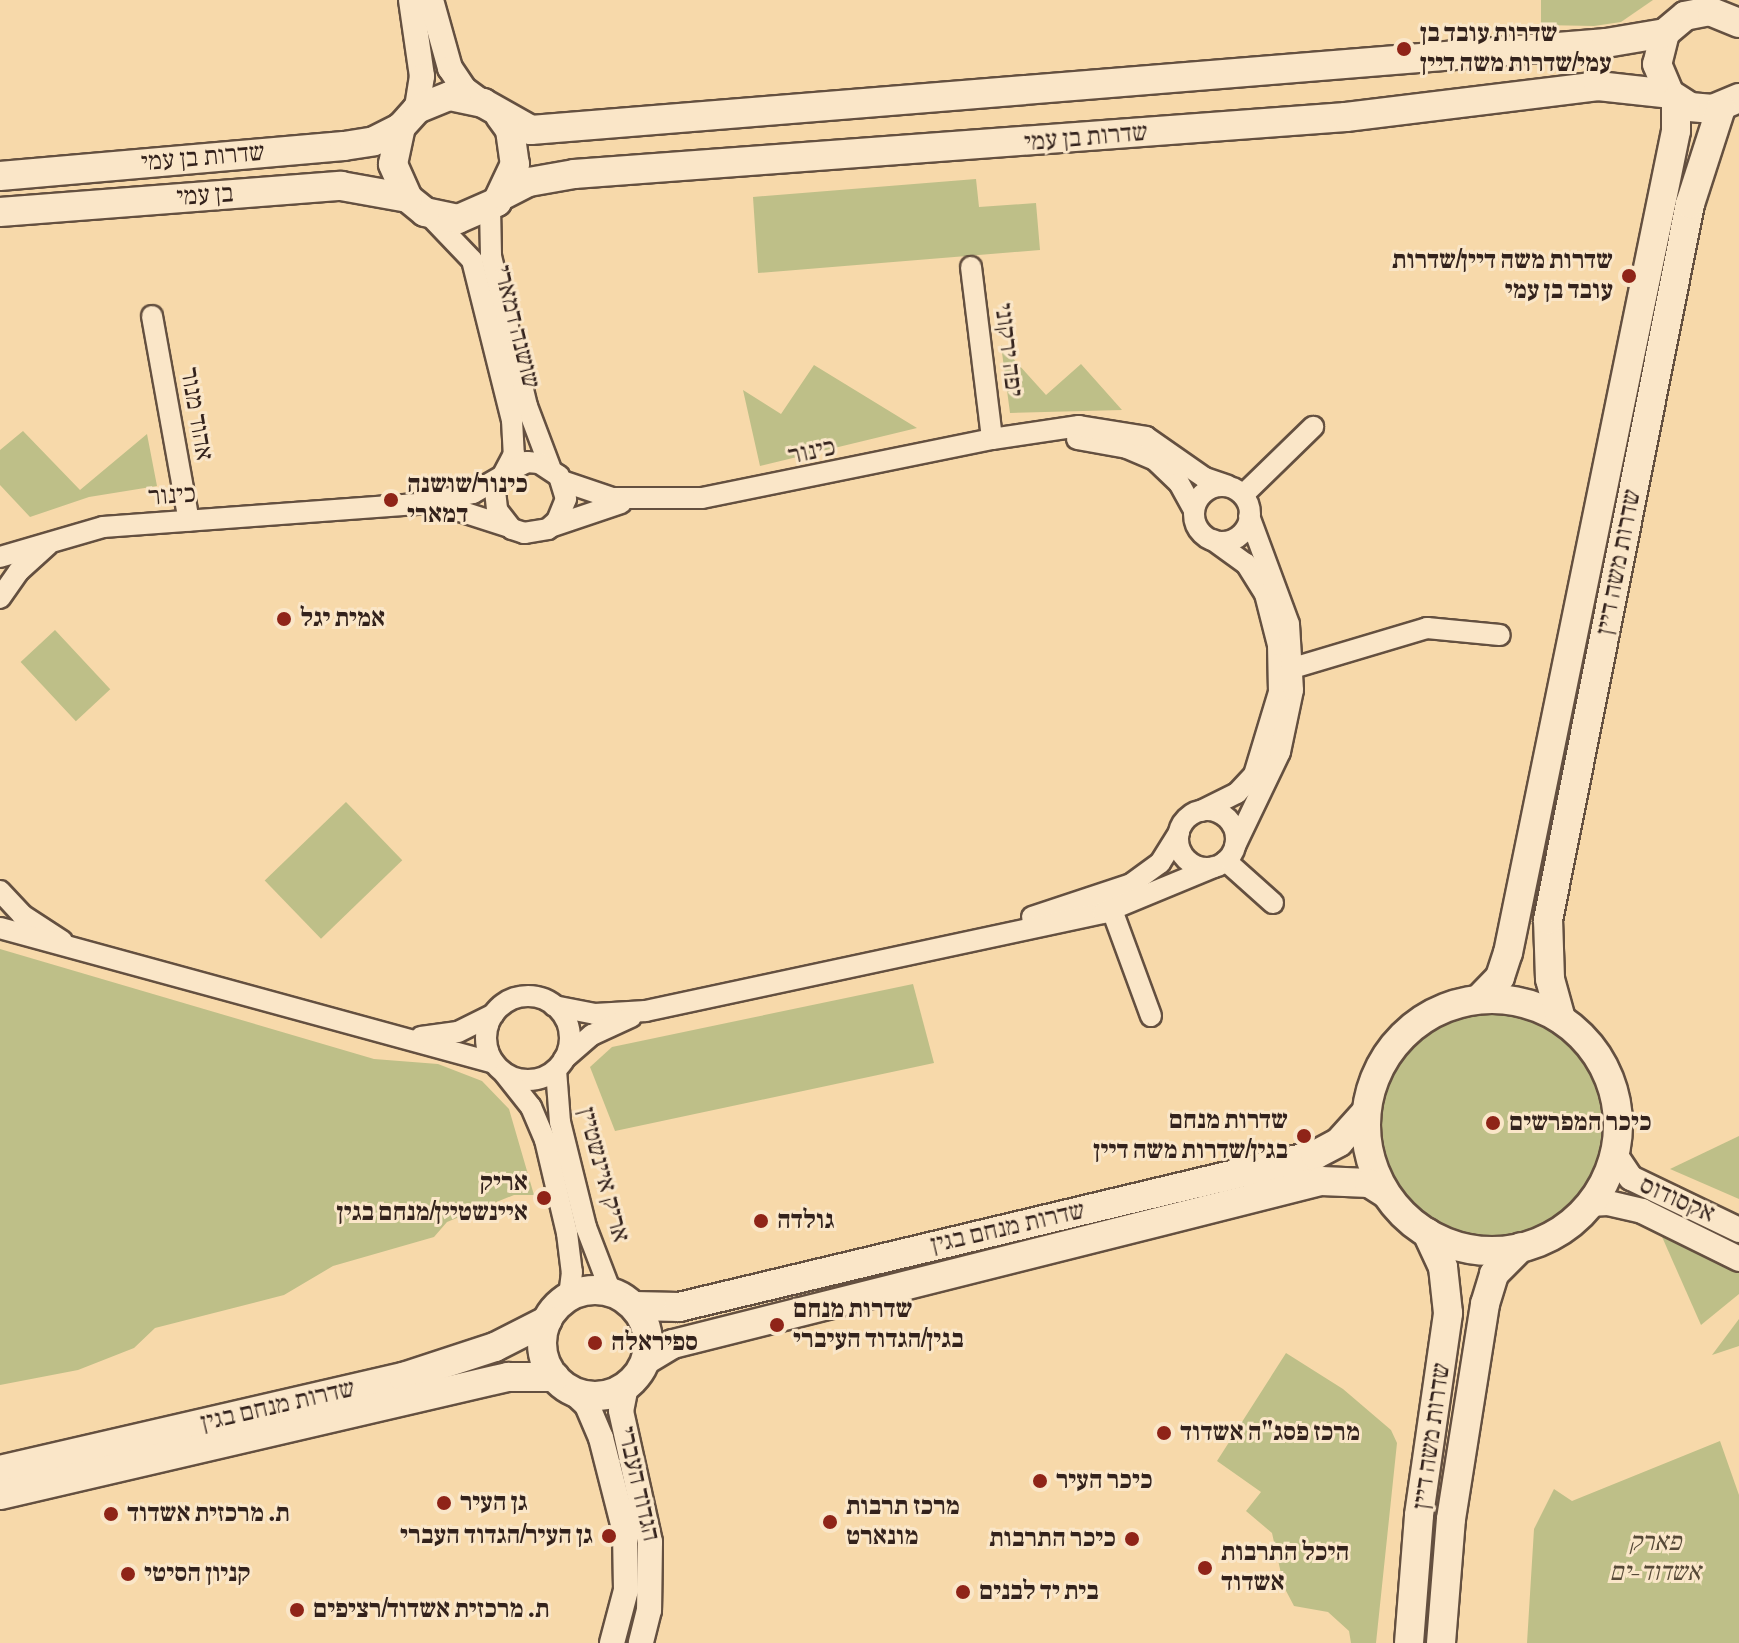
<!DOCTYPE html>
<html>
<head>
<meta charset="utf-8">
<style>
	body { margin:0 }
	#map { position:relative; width:1739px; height:1643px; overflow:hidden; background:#f7d9aa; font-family:"Libre Bodoni","Frank Ruhl Libre",serif }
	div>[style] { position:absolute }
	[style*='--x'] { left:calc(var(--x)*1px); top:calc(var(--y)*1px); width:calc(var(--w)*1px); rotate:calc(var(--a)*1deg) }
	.green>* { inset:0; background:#bebf88; transform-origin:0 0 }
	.round { border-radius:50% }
	.roads { filter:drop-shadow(2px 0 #645040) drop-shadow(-2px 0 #645040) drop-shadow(0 2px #645040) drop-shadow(0 -2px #645040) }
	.minor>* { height:20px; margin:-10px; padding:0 10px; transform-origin:10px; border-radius:10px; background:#fae6c8 }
	.minor>.ring { margin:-10px; padding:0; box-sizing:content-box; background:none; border:20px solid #fae6c8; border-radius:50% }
	.tertiary>* { height:24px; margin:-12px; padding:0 12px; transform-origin:12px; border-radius:12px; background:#fae6c8 }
	.secondary>* { height:28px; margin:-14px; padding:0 14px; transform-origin:14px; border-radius:14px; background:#fae6c8 }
	.secondary>.ring { margin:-14px; padding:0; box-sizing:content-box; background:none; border:28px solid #fae6c8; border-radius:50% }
	.dots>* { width:22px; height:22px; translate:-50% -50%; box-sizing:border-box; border:4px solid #fae6c8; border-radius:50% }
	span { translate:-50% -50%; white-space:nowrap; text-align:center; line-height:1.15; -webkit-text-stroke:6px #fae6c8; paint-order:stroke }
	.poi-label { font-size:26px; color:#33221c; font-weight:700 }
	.left { translate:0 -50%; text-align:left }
	.right { translate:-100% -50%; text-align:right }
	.street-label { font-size:26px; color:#33221c }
	.park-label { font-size:26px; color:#564937; font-style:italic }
</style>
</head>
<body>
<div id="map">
	<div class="green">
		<i style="clip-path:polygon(1541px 0,1653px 0,1621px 22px,1594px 26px,1541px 25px)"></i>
		<i style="clip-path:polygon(976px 179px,979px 207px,1036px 203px,1040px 250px,758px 273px,753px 197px)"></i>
		<i style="clip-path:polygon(1001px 345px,1046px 395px,1081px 364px,1122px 410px,1010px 413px)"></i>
		<i style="clip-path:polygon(814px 365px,917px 428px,760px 466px,743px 390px,781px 414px)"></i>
		<i style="clip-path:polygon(23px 431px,80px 490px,147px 434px,157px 486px,89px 497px,30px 517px,0 485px,0 450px)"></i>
		<i style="left:55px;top:630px;width:81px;height:47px;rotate:47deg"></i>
		<i style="left:346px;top:802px;width:81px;height:113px;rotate:46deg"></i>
		<i style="clip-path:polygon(0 949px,374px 1059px,438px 1064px,482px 1081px,509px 1109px,534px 1195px,514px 1195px,447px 1222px,434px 1237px,333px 1266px,284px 1295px,155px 1328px,134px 1348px,78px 1370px,0 1385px)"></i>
		<i style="clip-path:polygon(913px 984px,934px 1063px,615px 1131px,590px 1067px,612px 1047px)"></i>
		<i class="round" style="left:1380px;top:1010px;width:226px;height:226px"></i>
		<i style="clip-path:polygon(1739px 1136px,1739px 1199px,1670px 1169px)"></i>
		<i style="clip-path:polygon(1659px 1230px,1739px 1271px,1739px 1294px,1701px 1325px)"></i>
		<i style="clip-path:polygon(1739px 1319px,1739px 1346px,1712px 1355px)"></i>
		<i style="clip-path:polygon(1286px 1353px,1343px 1389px,1391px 1430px,1397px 1443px,1376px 1643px,1351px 1643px,1349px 1631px,1328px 1612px,1294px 1606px,1284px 1587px,1272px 1533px,1246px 1511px,1261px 1492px,1217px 1461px)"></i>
		<i style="clip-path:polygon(1720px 1441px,1739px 1495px,1739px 1643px,1527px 1643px,1534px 1529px,1554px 1489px,1572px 1501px)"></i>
	</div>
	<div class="roads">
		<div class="minor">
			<i style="--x:490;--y:207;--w:49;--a:88.8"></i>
			<i style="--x:491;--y:256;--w:154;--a:76.5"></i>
			<i style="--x:527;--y:406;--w:65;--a:69.3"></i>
			<i style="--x:428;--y:214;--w:64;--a:46.3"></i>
			<i style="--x:472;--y:260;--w:165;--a:76"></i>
			<i style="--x:512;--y:420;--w:34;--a:87"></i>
			<i style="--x:514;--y:454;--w:41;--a:117.8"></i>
			<i style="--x:495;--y:490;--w:20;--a:84"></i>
			<i style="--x:497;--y:510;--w:24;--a:52"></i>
			<i style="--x:512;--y:529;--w:13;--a:18"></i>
			<i style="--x:524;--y:533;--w:24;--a:-9"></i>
			<i style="--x:548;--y:529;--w:12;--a:-42"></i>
			<i style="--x:557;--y:521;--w:24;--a:-68"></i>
			<i style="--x:566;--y:499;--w:24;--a:-107"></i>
			<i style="--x:559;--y:476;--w:24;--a:-147"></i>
			<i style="--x:539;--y:463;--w:12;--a:-175"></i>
			<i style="--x:527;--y:462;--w:25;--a:153"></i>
			<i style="--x:971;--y:267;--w:173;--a:83"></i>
			<i style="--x:152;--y:316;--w:208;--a:79.8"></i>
			<i style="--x:1077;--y:439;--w:51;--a:10.2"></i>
			<i style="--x:1127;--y:448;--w:30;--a:23"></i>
			<i style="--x:1155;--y:460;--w:33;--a:44"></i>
			<i style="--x:1179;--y:483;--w:31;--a:61"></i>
			<i style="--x:562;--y:481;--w:53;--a:18.8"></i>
			<i style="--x:612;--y:498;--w:90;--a:0"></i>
			<i style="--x:702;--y:498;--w:296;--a:-11.5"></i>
			<i style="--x:992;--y:439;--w:88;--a:-8.5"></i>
			<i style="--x:1079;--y:426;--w:68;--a:9.3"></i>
			<i style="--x:1146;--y:437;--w:72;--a:34.8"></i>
			<i style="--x:1205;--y:478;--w:24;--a:19"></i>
			<i class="ring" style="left:1194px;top:486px;width:36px;height:36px"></i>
			<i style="--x:1243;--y:495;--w:98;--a:-44.2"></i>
			<i style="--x:441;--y:505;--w:71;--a:17.9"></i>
			<i style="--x:553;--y:526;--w:72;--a:-18.7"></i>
			<i style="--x:0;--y:557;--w:107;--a:-16.2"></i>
			<i style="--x:103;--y:527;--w:325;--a:-4.2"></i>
			<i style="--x:427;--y:503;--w:47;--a:-12.3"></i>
			<i style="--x:473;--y:493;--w:34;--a:-30"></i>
			<i style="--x:0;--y:598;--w:33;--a:-55"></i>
			<i style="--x:19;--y:571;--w:39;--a:-42"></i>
			<i style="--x:1293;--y:668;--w:140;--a:-16.6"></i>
			<i style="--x:1427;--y:628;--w:73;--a:5.5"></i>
			<i class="ring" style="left:1178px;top:810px;width:38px;height:38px"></i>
			<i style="--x:1201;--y:811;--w:40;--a:-26.6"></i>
			<i style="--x:1237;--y:793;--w:25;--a:-47"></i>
			<i style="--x:1254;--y:775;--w:87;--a:-73.2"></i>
			<i style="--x:1279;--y:692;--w:47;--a:-91.2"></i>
			<i style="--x:1278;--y:645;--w:53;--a:-104.3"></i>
			<i style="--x:1265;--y:594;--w:36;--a:-122"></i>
			<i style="--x:1246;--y:564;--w:41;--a:-144"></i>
			<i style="--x:1235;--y:846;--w:104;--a:-64.4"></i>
			<i style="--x:1280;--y:752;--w:63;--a:-78.2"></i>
			<i style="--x:1293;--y:690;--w:66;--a:-93.5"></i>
			<i style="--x:1289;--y:624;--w:115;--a:-110.3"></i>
			<i style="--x:1226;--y:861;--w:63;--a:41.8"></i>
			<i style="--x:0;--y:891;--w:33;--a:47"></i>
			<i style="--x:22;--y:915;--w:48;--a:33"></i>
			<i style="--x:1112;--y:910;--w:113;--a:69.8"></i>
			<i style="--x:1032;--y:917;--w:104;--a:-18.4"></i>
			<i style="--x:1131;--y:884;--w:36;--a:-36"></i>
			<i style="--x:1160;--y:863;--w:36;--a:-58"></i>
			<i style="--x:0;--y:928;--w:512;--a:15.28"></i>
			<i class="ring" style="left:486px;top:996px;width:64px;height:64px"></i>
			<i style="--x:554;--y:1006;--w:42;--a:11"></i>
			<i style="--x:595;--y:1014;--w:51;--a:-3.4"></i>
			<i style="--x:646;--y:1011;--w:467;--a:-12.1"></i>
			<i style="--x:1103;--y:913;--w:120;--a:-22.5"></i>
			<i style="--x:421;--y:1037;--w:37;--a:-8"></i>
			<i style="--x:458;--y:1032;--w:40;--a:-26.6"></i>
			<i style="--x:564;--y:1059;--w:37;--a:-41"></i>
			<i style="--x:592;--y:1035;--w:43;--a:-24.8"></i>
			<i style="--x:556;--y:1070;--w:52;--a:85.6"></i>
			<i style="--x:560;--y:1122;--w:108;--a:76.1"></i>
			<i style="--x:586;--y:1227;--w:70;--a:69"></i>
			<i style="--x:504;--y:1073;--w:43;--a:51.5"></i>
			<i style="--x:531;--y:1107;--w:36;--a:67"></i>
			<i style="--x:545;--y:1140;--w:96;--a:76.7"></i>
			<i style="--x:567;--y:1233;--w:39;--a:83"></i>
			<i style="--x:572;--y:1272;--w:25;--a:97"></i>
		</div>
		<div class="tertiary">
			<i style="--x:411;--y:0;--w:77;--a:81.8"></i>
			<i style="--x:422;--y:76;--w:33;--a:99"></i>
			<i style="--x:431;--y:0;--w:71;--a:74.4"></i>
			<i style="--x:450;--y:68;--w:25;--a:56"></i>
			<i style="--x:464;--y:89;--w:24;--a:36"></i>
			<i style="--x:1614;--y:1153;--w:30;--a:56"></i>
			<i style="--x:1631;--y:1178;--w:120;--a:25.7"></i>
			<i style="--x:1589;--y:1204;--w:19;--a:-3"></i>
			<i style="--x:1608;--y:1203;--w:35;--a:13"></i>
			<i style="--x:1642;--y:1211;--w:108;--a:26.3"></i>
			<i style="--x:626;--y:1386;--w:25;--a:101"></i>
			<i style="--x:621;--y:1411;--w:134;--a:77.5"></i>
			<i style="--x:650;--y:1542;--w:68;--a:90.8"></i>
			<i style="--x:649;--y:1610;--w:34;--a:104"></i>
			<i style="--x:572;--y:1391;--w:21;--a:43"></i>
			<i style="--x:587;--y:1405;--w:36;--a:67"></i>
			<i style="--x:601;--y:1438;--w:97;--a:75.7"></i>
			<i style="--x:625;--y:1532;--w:58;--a:89"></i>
			<i style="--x:626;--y:1590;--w:55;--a:104.8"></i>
		</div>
		<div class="secondary">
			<i style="--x:1739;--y:23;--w:31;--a:-158"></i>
			<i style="--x:1710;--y:11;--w:25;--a:169"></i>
			<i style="--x:1685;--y:16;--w:26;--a:140"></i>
			<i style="--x:1665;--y:33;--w:32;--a:104"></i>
			<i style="--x:1657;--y:64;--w:33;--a:67"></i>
			<i style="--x:1670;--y:94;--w:24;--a:33"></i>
			<i style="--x:1690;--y:107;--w:23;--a:5"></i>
			<i style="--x:1713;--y:109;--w:28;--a:-23"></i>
			<i style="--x:500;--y:116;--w:17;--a:54"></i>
			<i style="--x:510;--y:130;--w:34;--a:82"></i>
			<i style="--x:515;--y:164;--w:42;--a:115.3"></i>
			<i style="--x:497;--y:202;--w:43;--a:156.4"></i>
			<i style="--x:458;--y:219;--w:34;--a:-168"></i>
			<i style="--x:425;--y:212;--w:22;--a:-141"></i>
			<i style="--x:408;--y:198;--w:37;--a:-114"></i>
			<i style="--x:393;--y:164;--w:38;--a:-78"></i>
			<i style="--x:401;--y:127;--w:24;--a:-48"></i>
			<i style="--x:417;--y:109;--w:35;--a:-22"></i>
			<i style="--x:450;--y:96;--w:34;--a:12"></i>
			<i style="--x:483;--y:103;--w:55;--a:29.4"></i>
			<i style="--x:531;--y:130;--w:1079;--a:-4.63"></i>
			<i style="--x:1606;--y:43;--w:60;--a:-9.6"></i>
			<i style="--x:0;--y:176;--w:345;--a:-5"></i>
			<i style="--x:344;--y:146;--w:30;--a:-9"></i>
			<i style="--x:374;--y:141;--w:30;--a:-27"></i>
			<i style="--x:503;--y:195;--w:29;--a:-27"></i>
			<i style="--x:529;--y:182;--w:46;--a:-10.1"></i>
			<i style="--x:574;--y:174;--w:774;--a:-4.22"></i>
			<i style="--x:1346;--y:117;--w:254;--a:-7"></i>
			<i style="--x:1598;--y:86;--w:72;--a:6.3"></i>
			<i style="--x:0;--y:212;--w:342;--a:-4.4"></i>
			<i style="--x:341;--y:186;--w:68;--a:10.2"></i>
			<i style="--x:1479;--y:999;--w:30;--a:-46"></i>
			<i style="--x:1500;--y:977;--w:25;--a:-72"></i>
			<i style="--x:1508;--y:953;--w:839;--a:-78.45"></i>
			<i style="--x:1676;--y:131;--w:31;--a:-90"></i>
			<i class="ring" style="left:1366px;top:999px;width:224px;height:224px"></i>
			<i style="--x:1561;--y:1019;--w:41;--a:-105.4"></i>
			<i style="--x:1550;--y:979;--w:59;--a:-91.9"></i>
			<i style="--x:1548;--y:920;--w:730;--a:-78.78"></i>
			<i style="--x:1690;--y:204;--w:101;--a:-72.1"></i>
			<i class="ring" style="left:542px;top:1290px;width:78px;height:78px"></i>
			<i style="--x:634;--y:1306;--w:45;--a:1.3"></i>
			<i style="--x:679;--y:1307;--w:654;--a:-13.44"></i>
			<i style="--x:1315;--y:1155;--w:27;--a:-28"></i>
			<i style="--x:1339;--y:1142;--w:40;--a:-48"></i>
			<i style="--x:646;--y:1360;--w:31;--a:-31"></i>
			<i style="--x:673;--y:1344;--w:668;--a:-14.12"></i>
			<i style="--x:1321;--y:1181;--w:48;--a:2.4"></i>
			<i style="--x:1369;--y:1183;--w:19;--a:32"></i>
			<i style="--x:0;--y:1470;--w:414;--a:-13"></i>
			<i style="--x:403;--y:1377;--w:97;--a:-18.1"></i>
			<i style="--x:495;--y:1347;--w:59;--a:-27"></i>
			<i style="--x:0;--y:1495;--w:522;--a:-13.08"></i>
			<i style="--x:508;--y:1377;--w:47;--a:0"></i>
			<i style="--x:1409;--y:1643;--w:128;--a:-85.5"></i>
			<i style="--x:1419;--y:1515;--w:204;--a:-81.8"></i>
			<i style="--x:1448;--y:1313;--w:46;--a:-96.2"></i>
			<i style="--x:1443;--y:1267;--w:38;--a:-115"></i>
			<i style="--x:1441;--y:1643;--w:124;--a:-85.4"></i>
			<i style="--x:1451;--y:1519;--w:218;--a:-81"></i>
			<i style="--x:1485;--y:1304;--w:31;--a:-73"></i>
			<i style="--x:1494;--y:1274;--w:38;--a:-45"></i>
		</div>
	</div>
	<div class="dots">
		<i style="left:1404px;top:49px;background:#8f2418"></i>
		<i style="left:1629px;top:276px;background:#8f2418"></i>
		<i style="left:391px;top:500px;background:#8f2418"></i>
		<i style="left:284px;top:619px;background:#8f2418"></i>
		<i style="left:1493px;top:1123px;background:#8f2418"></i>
		<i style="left:1304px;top:1136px;background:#8f2418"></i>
		<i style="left:544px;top:1198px;background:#8f2418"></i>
		<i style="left:761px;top:1221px;background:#8f2418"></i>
		<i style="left:777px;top:1325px;background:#8f2418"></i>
		<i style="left:595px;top:1343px;background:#8f2418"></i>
		<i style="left:1164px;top:1433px;background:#8f2418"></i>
		<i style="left:1040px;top:1481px;background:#8f2418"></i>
		<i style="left:444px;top:1503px;background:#8f2418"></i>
		<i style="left:111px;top:1514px;background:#8f2418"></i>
		<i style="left:830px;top:1522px;background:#8f2418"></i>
		<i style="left:609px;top:1536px;background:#8f2418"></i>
		<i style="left:1132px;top:1539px;background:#8f2418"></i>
		<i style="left:1205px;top:1568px;background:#8f2418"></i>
		<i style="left:128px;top:1574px;background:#8f2418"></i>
		<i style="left:963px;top:1592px;background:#8f2418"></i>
		<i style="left:297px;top:1610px;background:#8f2418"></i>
	</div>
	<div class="poi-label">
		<span class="left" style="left:1420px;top:49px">שדרות עובד בן<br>עמי/שדרות משה דיין</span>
		<span class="right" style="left:1613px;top:276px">שדרות משה דיין/שדרות<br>עובד בן עמי</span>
		<span class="left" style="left:407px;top:500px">כינור/שושנה<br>דמארי</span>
		<span class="left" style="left:300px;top:619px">אמית יגל</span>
		<span class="right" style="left:1288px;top:1136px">שדרות מנחם<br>בגין/שדרות משה דיין</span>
		<span class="left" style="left:1509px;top:1123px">כיכר המפרשים</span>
		<span class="right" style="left:528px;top:1198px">אריק<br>איינשטיין/מנחם בגין</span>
		<span class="left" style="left:777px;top:1221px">גולדה</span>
		<span class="left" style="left:793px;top:1325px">שדרות מנחם<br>בגין/הגדוד העיברי</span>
		<span class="left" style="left:611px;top:1343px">ספיראלה</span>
		<span class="left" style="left:1180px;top:1433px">מרכז פסג"ה אשדוד</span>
		<span class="left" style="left:1056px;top:1481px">כיכר העיר</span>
		<span class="left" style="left:460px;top:1503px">גן העיר</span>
		<span class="left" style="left:846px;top:1522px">מרכז תרבות<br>מונארט</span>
		<span class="left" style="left:127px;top:1514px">ת. מרכזית אשדוד</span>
		<span class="right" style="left:593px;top:1536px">גן העיר/הגדוד העברי</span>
		<span class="right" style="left:1116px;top:1539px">כיכר התרבות</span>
		<span class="left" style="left:1221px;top:1568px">היכל התרבות<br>אשדוד</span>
		<span class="left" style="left:144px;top:1574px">קניון הסיטי</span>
		<span class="left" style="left:979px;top:1592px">בית יד לבנים</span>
		<span class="left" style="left:313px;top:1610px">ת. מרכזית אשדוד/רציפים</span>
	</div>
	<div class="street-label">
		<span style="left:1086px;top:138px;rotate:-5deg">שדרות בן עמי</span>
		<span style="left:203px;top:158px;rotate:-5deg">שדרות בן עמי</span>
		<span style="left:205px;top:196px;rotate:-4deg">בן עמי</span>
		<span style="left:516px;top:327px;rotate:76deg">שושנה דמארי</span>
		<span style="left:1008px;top:350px;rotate:83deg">יפה ירקוני</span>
		<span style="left:196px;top:414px;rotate:80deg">אהוד מנור</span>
		<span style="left:812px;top:452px;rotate:-12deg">כינור</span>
		<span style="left:172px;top:496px;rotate:-4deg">כינור</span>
		<span style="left:1619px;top:562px;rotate:-79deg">שדרות משה דיין</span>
		<span style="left:603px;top:1175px;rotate:75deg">אריק איינשטיין</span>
		<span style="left:1677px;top:1200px;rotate:24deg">אקסודוס</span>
		<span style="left:1008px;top:1228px;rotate:-13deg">שדרות מנחם בגין</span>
		<span style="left:278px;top:1406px;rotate:-13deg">שדרות מנחם בגין</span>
		<span style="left:1432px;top:1436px;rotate:-82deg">שדרות משה דיין</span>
		<span style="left:638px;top:1484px;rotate:77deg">הגדוד העברי</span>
	</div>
	<div class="park-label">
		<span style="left:1655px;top:1558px">פארק<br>אשדוד-ים</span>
	</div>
</div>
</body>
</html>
